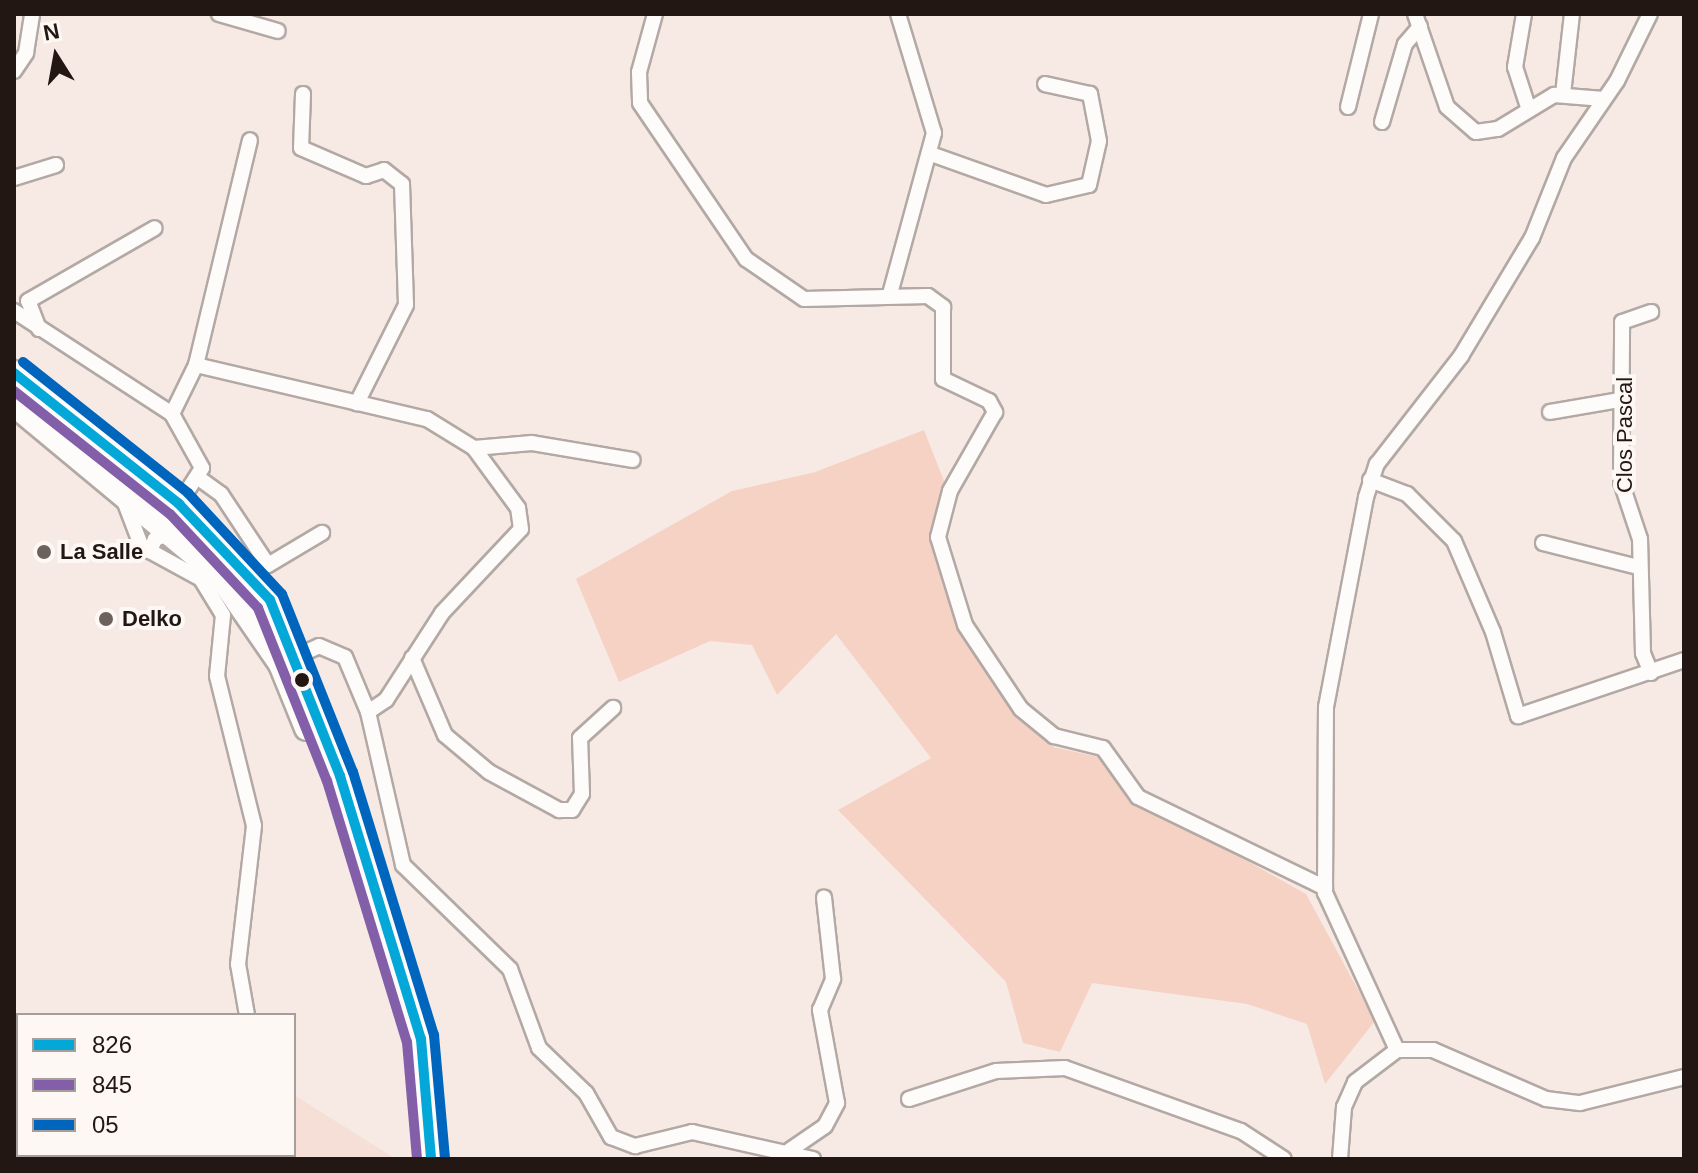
<!DOCTYPE html>
<html>
<head>
<meta charset="utf-8">
<style>
	body { margin:0 }
	#map { position:relative; width:1698px; height:1173px; overflow:hidden; background:#f7eae5; font-family:Helvetica,sans-serif }
	div>[style] { position:absolute }
	[style*='--x'] { left:calc(var(--x)*1px); top:calc(var(--y)*1px); width:calc(var(--w)*1px); rotate:calc(var(--a)*1deg) }
	.built>* { inset:0; background:#f6dfd7 }
	.green>* { inset:0; background:#f6d2c5 }
	.roads { filter:drop-shadow(2px 0 #b3a9a4) drop-shadow(-2px 0 #b3a9a4) drop-shadow(0 2px #b3a9a4) drop-shadow(0 -2px #b3a9a4) }
	.street>* { height:14px; margin:-7px; padding:0 7px; transform-origin:7px; border-radius:7px; background:#fefcfb }
	.primary>* { height:24px; margin:-12px; padding:0 12px; transform-origin:12px; border-radius:12px; background:#fefcfb }
	.bus-1>* { height:10px; margin:-5px; padding:0 5px; transform-origin:5px; border-radius:5px; background:#03a7d8 }
	.bus-2>* { height:10px; margin:-5px; padding:0 5px; transform-origin:5px; border-radius:5px; background:#825fa8 }
	.bus-3>* { height:10px; margin:-5px; padding:0 5px; transform-origin:5px; border-radius:5px; background:#0065bd }
	.dots>* { width:22px; height:22px; translate:-50% -50%; box-sizing:border-box; border:4px solid #fef8f5; border-radius:50% }
	span { translate:-50% -50%; white-space:nowrap; text-align:center; line-height:1.15; -webkit-text-stroke:8px #fef8f5; paint-order:stroke }
	.street-label { font-size:22px; color:#221713 }
	.poi-label { font-size:22px; color:#221713; font-weight:700 }
	.left { translate:0 -50%; text-align:left }
	.frame { position:absolute; inset:0; border:16px solid #221713; pointer-events:none }
	.legend { position:absolute; left:16px; top:1013px; width:280px; height:144px; box-sizing:border-box; background:#fef8f5; border:2px solid #a69e9b; margin:0; padding:10px 14px; list-style:none; font-size:24px; color:#221713 }
	.legend li { display:flex; align-items:center; gap:16px; height:40px }
	.legend b { width:40px; border:2px solid #a69e9b }
	.north { position:absolute; left:16px; top:16px; width:80px; height:80px; -webkit-text-stroke:6px #fef8f5; paint-order:stroke; rotate:349deg; font-size:22px; font-weight:700; line-height:32px; text-align:center; color:#221713 }
	.north::after { content:''; display:block; margin:auto; width:28px; height:36px; background:#221713; clip-path:polygon(50% 0,100% 100%,50% 72%,0 100%) }
</style>
</head>
<body>
<div id="map">
	<div class="built">
		<i style="clip-path:polygon(294px 1095px,396px 1159px,258px 1159px,294px 1155px)"></i>
	</div>
	<div class="green">
		<i style="clip-path:polygon(924px 430px,946px 486px,932px 531px,945px 592px,1012px 711px,1054px 747px,1098px 757px,1131px 804px,1169px 817px,1306px 894px,1375px 1021px,1325px 1084px,1307px 1024px,1247px 1004px,1092px 983px,1060px 1052px,1023px 1043px,1006px 982px,838px 810px,931px 758px,836px 634px,777px 695px,752px 645px,710px 641px,619px 682px,576px 579px,732px 491px,815px 472px)"></i>
	</div>
	<div class="roads">
		<div class="street">
			<i style="--x:219;--y:14;--w:61;--a:16.1"></i>
			<i style="--x:655;--y:14;--w:60;--a:105.4"></i>
			<i style="--x:639;--y:72;--w:31;--a:88"></i>
			<i style="--x:640;--y:103;--w:189;--a:55.8"></i>
			<i style="--x:746;--y:259;--w:70;--a:34.6"></i>
			<i style="--x:804;--y:299;--w:124;--a:-1.4"></i>
			<i style="--x:928;--y:296;--w:19;--a:36"></i>
			<i style="--x:943;--y:307;--w:72;--a:90"></i>
			<i style="--x:943;--y:379;--w:51;--a:25.6"></i>
			<i style="--x:989;--y:401;--w:13;--a:61"></i>
			<i style="--x:995;--y:412;--w:91;--a:119.7"></i>
			<i style="--x:950;--y:491;--w:48;--a:104.6"></i>
			<i style="--x:938;--y:537;--w:92;--a:72.9"></i>
			<i style="--x:965;--y:625;--w:101;--a:56.3"></i>
			<i style="--x:1021;--y:709;--w:43;--a:39.3"></i>
			<i style="--x:1054;--y:736;--w:50;--a:13.8"></i>
			<i style="--x:1103;--y:748;--w:60;--a:54.5"></i>
			<i style="--x:1138;--y:797;--w:208;--a:25.9"></i>
			<i style="--x:1415;--y:14;--w:98;--a:71"></i>
			<i style="--x:1447;--y:107;--w:38;--a:41"></i>
			<i style="--x:1476;--y:132;--w:22;--a:-8"></i>
			<i style="--x:1498;--y:129;--w:66;--a:-31.3"></i>
			<i style="--x:1554;--y:95;--w:50;--a:4.6"></i>
			<i style="--x:1524;--y:14;--w:54;--a:99.6"></i>
			<i style="--x:1515;--y:67;--w:42;--a:72"></i>
			<i style="--x:14;--y:71;--w:22;--a:-56"></i>
			<i style="--x:26;--y:53;--w:39;--a:-81"></i>
			<i style="--x:303;--y:94;--w:54;--a:92.1"></i>
			<i style="--x:301;--y:148;--w:71;--a:23.3"></i>
			<i style="--x:366;--y:176;--w:19;--a:-18"></i>
			<i style="--x:384;--y:170;--w:23;--a:38"></i>
			<i style="--x:402;--y:184;--w:121;--a:88.1"></i>
			<i style="--x:406;--y:305;--w:110;--a:116.6"></i>
			<i style="--x:1563;--y:94;--w:81;--a:-83.6"></i>
			<i style="--x:1348;--y:107;--w:96;--a:-76.1"></i>
			<i style="--x:1382;--y:122;--w:81;--a:-73.6"></i>
			<i style="--x:1405;--y:44;--w:23;--a:-49"></i>
			<i style="--x:931;--y:154;--w:122;--a:19.6"></i>
			<i style="--x:1046;--y:195;--w:44;--a:-13.1"></i>
			<i style="--x:1089;--y:185;--w:45;--a:-77.2"></i>
			<i style="--x:1099;--y:141;--w:48;--a:-100.8"></i>
			<i style="--x:1090;--y:94;--w:46;--a:-167.5"></i>
			<i style="--x:14;--y:178;--w:44;--a:-17.2"></i>
			<i style="--x:890;--y:294;--w:167;--a:-74.7"></i>
			<i style="--x:934;--y:133;--w:124;--a:-106.8"></i>
			<i style="--x:14;--y:311;--w:189;--a:33.1"></i>
			<i style="--x:172;--y:414;--w:62;--a:60.9"></i>
			<i style="--x:202;--y:468;--w:43;--a:122.6"></i>
			<i style="--x:39;--y:329;--w:30;--a:-111"></i>
			<i style="--x:28;--y:301;--w:146;--a:-29.9"></i>
			<i style="--x:196;--y:365;--w:237;--a:13.2"></i>
			<i style="--x:427;--y:419;--w:55;--a:31.7"></i>
			<i style="--x:474;--y:448;--w:58;--a:-4.9"></i>
			<i style="--x:532;--y:443;--w:102;--a:9.6"></i>
			<i style="--x:1550;--y:412;--w:76;--a:-9.8"></i>
			<i style="--x:172;--y:414;--w:55;--a:-63.9"></i>
			<i style="--x:196;--y:365;--w:231;--a:-76.5"></i>
			<i style="--x:200;--y:479;--w:26;--a:36"></i>
			<i style="--x:221;--y:494;--w:85;--a:56.5"></i>
			<i style="--x:268;--y:565;--w:63;--a:-30.7"></i>
			<i style="--x:1370;--y:480;--w:40;--a:21"></i>
			<i style="--x:1407;--y:494;--w:66;--a:45"></i>
			<i style="--x:1454;--y:541;--w:99;--a:66.8"></i>
			<i style="--x:1493;--y:632;--w:88;--a:73.4"></i>
			<i style="--x:1518;--y:716;--w:175;--a:-18.6"></i>
			<i style="--x:123;--y:498;--w:50;--a:69"></i>
			<i style="--x:141;--y:545;--w:11;--a:34"></i>
			<i style="--x:150;--y:551;--w:13;--a:-67"></i>
			<i style="--x:155;--y:539;--w:20;--a:-20"></i>
			<i style="--x:1543;--y:543;--w:98;--a:14.2"></i>
			<i style="--x:150;--y:551;--w:58;--a:28.8"></i>
			<i style="--x:201;--y:579;--w:42;--a:58.6"></i>
			<i style="--x:223;--y:615;--w:61;--a:95.6"></i>
			<i style="--x:217;--y:676;--w:154;--a:76.1"></i>
			<i style="--x:254;--y:826;--w:139;--a:96.6"></i>
			<i style="--x:238;--y:964;--w:52;--a:80"></i>
			<i style="--x:297;--y:656;--w:24;--a:-24"></i>
			<i style="--x:319;--y:646;--w:28;--a:23"></i>
			<i style="--x:345;--y:657;--w:60;--a:67.3"></i>
			<i style="--x:368;--y:712;--w:157;--a:77.1"></i>
			<i style="--x:403;--y:865;--w:149;--a:44.2"></i>
			<i style="--x:510;--y:969;--w:84;--a:69.8"></i>
			<i style="--x:539;--y:1048;--w:65;--a:43.8"></i>
			<i style="--x:586;--y:1093;--w:51;--a:60.4"></i>
			<i style="--x:611;--y:1137;--w:26;--a:21"></i>
			<i style="--x:635;--y:1146;--w:59;--a:-13.8"></i>
			<i style="--x:692;--y:1132;--w:124;--a:12.6"></i>
			<i style="--x:412;--y:658;--w:84;--a:66.8"></i>
			<i style="--x:445;--y:735;--w:57;--a:40.1"></i>
			<i style="--x:489;--y:772;--w:80;--a:28.5"></i>
			<i style="--x:559;--y:810;--w:13;--a:0"></i>
			<i style="--x:572;--y:810;--w:19;--a:-58"></i>
			<i style="--x:582;--y:794;--w:56;--a:-92"></i>
			<i style="--x:580;--y:738;--w:45;--a:-42.3"></i>
			<i style="--x:1651;--y:673;--w:22;--a:-112"></i>
			<i style="--x:1643;--y:653;--w:114;--a:-91.5"></i>
			<i style="--x:1640;--y:539;--w:60;--a:-108.4"></i>
			<i style="--x:1621;--y:482;--w:160;--a:-89.6"></i>
			<i style="--x:1622;--y:322;--w:31;--a:-19"></i>
			<i style="--x:368;--y:712;--w:22;--a:-34"></i>
			<i style="--x:386;--y:700;--w:103;--a:-57.2"></i>
			<i style="--x:442;--y:613;--w:115;--a:-46.8"></i>
			<i style="--x:521;--y:529;--w:21;--a:-98"></i>
			<i style="--x:518;--y:508;--w:74;--a:-126.3"></i>
			<i style="--x:1397;--y:1050;--w:173;--a:-114.6"></i>
			<i style="--x:1325;--y:893;--w:186;--a:-89.7"></i>
			<i style="--x:1326;--y:707;--w:214;--a:-79.2"></i>
			<i style="--x:1366;--y:497;--w:35;--a:-72"></i>
			<i style="--x:1377;--y:464;--w:137;--a:-52.1"></i>
			<i style="--x:1461;--y:356;--w:138;--a:-59"></i>
			<i style="--x:1532;--y:238;--w:86;--a:-68.2"></i>
			<i style="--x:1564;--y:158;--w:93;--a:-55.5"></i>
			<i style="--x:1617;--y:81;--w:75;--a:-63.8"></i>
			<i style="--x:909;--y:1099;--w:91;--a:-17.8"></i>
			<i style="--x:996;--y:1071;--w:69;--a:-2.5"></i>
			<i style="--x:1065;--y:1068;--w:187;--a:19.7"></i>
			<i style="--x:1241;--y:1131;--w:51;--a:33.1"></i>
			<i style="--x:790;--y:1150;--w:42;--a:-34.4"></i>
			<i style="--x:825;--y:1126;--w:26;--a:-62"></i>
			<i style="--x:837;--y:1103;--w:95;--a:-100.4"></i>
			<i style="--x:820;--y:1010;--w:34;--a:-67"></i>
			<i style="--x:833;--y:979;--w:82;--a:-96.3"></i>
			<i style="--x:79;--y:1159;--w:6;--a:-39"></i>
			<i style="--x:1340;--y:1159;--w:52;--a:-85.6"></i>
			<i style="--x:1344;--y:1107;--w:27;--a:-66"></i>
			<i style="--x:1355;--y:1082;--w:53;--a:-37.3"></i>
			<i style="--x:1397;--y:1050;--w:36;--a:0"></i>
			<i style="--x:1433;--y:1050;--w:123;--a:23.4"></i>
			<i style="--x:1546;--y:1099;--w:34;--a:7"></i>
			<i style="--x:1580;--y:1103;--w:107;--a:-14"></i>
		</div>
		<div class="primary">
			<i style="--x:14;--y:373;--w:211;--a:38.4"></i>
			<i style="--x:179;--y:504;--w:132;--a:46.5"></i>
			<i style="--x:270;--y:600;--w:189;--a:68.3"></i>
			<i style="--x:340;--y:776;--w:275;--a:72.9"></i>
			<i style="--x:421;--y:1039;--w:120;--a:85.2"></i>
			<i style="--x:14;--y:404;--w:266;--a:39.7"></i>
			<i style="--x:219;--y:574;--w:109;--a:55.4"></i>
			<i style="--x:281;--y:664;--w:69;--a:67.9"></i>
		</div>
	</div>
	<div class="bus-1">
		<i style="--x:14;--y:373;--w:211;--a:38.4"></i>
		<i style="--x:179;--y:504;--w:132;--a:46.5"></i>
		<i style="--x:270;--y:600;--w:189;--a:68.3"></i>
		<i style="--x:340;--y:776;--w:275;--a:72.9"></i>
		<i style="--x:421;--y:1039;--w:120;--a:85.2"></i>
	</div>
	<div class="bus-2">
		<i style="--x:14;--y:391;--w:199;--a:38.3"></i>
		<i style="--x:170;--y:514;--w:129;--a:46.9"></i>
		<i style="--x:258;--y:608;--w:186;--a:68.3"></i>
		<i style="--x:327;--y:781;--w:273;--a:73"></i>
		<i style="--x:407;--y:1042;--w:117;--a:85.1"></i>
	</div>
	<div class="bus-3">
		<i style="--x:23;--y:362;--w:211;--a:38.4"></i>
		<i style="--x:188;--y:493;--w:138;--a:47.1"></i>
		<i style="--x:282;--y:594;--w:192;--a:68.3"></i>
		<i style="--x:353;--y:772;--w:275;--a:72.9"></i>
		<i style="--x:434;--y:1035;--w:123;--a:84.9"></i>
	</div>
	<div class="dots">
		<i style="left:44px;top:552px;background:#6d615c"></i>
		<i style="left:106px;top:619px;background:#6d615c"></i>
		<i style="left:302px;top:680px;background:#221713"></i>
	</div>
	<div class="street-label">
		<span style="left:1625px;top:435px;rotate:-90deg">Clos Pascal</span>
	</div>
	<div class="poi-label">
		<span class="left" style="left:60px;top:552px">La Salle</span>
		<span class="left" style="left:122px;top:619px">Delko</span>
	</div>
	<div class="frame"></div>
	<ul class="legend">
	<li><b style="height:10px;background:#03a7d8"></b>826</li>
	<li><b style="height:10px;background:#825fa8"></b>845</li>
	<li><b style="height:10px;background:#0065bd"></b>05</li>
	</ul>
	<div class="north">N</div>
</div>
</body>
</html>
